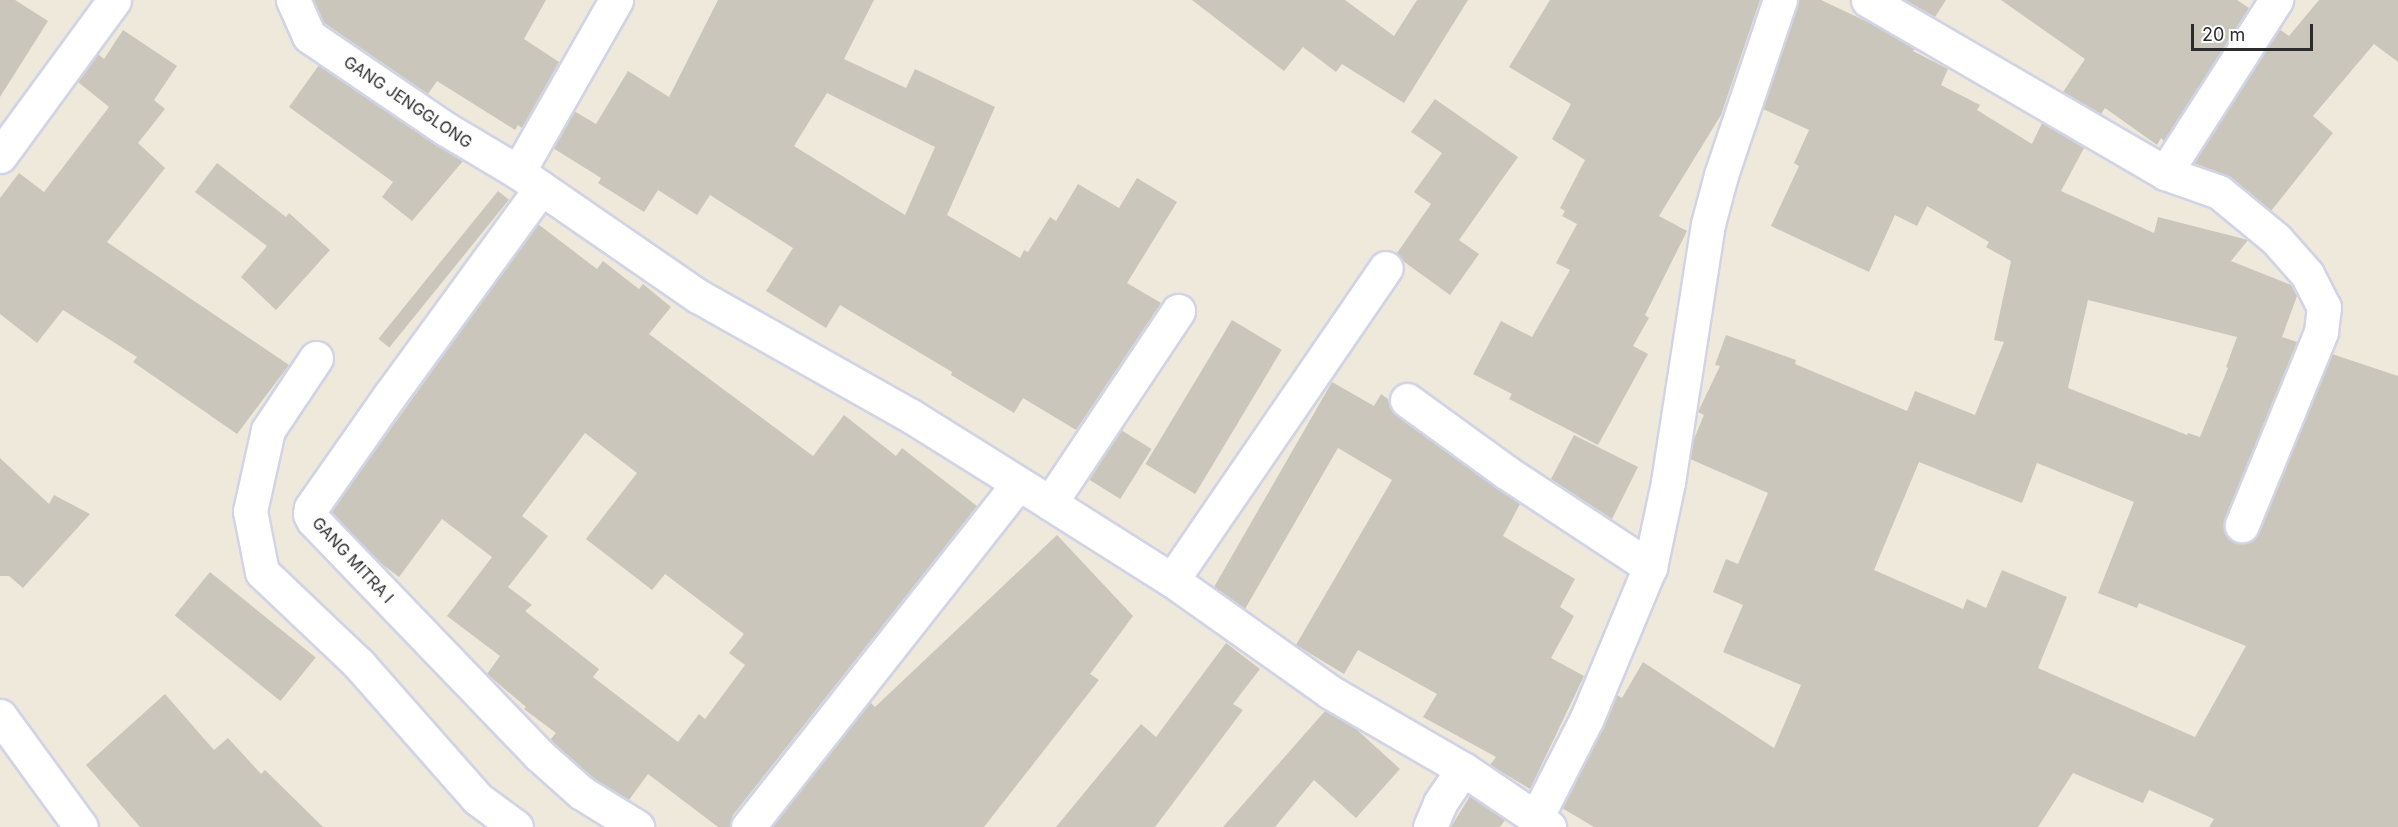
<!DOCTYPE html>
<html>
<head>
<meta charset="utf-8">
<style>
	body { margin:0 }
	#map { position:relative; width:2398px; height:827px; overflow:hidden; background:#efe9dc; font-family:Inter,sans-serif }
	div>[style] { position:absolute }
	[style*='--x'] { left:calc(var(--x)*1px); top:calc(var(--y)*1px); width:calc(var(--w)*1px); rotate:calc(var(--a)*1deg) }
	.building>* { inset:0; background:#cac6bc; transform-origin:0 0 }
	.roads { filter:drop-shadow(2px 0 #d1d3e6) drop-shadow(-2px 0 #d1d3e6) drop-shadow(0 2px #d1d3e6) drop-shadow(0 -2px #d1d3e6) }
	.street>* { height:33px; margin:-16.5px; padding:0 16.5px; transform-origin:16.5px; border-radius:16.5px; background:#fff }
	span { translate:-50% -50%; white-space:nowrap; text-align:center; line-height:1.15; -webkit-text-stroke:6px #fff; paint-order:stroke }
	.street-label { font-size:16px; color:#2c2c2c }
	.scale { position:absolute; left:2191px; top:24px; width:122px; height:27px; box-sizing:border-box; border:3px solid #2c2c2c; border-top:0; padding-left:8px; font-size:18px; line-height:21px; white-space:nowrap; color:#2c2c2c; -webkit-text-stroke:4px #fff; paint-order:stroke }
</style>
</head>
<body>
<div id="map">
	<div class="building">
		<i style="clip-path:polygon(0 0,15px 0,48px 21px,0 97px)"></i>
		<i style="clip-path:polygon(314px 0,546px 0,524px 39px,559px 62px,522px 128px,518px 125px,515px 130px,437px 81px,428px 94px,323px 22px)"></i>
		<i style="clip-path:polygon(evenodd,718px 0,874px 0,844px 59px,906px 88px,915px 69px,995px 107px,947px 215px,1020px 258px,1024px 250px,1028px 252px,1050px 217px,1056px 221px,1078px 184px,1119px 208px,1137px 178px,1177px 202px,1127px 283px,1161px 303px,1076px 430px,1023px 398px,1014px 413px,951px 375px,952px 372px,840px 305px,826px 328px,766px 291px,793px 248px,710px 195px,697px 215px,658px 190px,644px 212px,598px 183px,601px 178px,553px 148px,574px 111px,596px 124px,628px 71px,669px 97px,718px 0,827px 93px,935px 147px,905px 215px,794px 146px,827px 93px)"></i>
		<i style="clip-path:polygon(1192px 0,1345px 0,1394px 36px,1417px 0,1468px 0,1404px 103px,1342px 64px,1336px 72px,1303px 47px,1284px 71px)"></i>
		<i style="clip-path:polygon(1550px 0,1760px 0,1721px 115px,1659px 216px,1687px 231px,1645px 315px,1649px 318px,1633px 346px,1648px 354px,1598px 445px,1509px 399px,1512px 394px,1473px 374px,1501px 321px,1532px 337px,1570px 270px,1556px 263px,1577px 224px,1562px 216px,1565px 211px,1560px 208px,1585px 160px,1552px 139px,1571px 104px,1509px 67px)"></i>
		<i style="clip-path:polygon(evenodd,1798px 0,1821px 0,1872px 24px,1915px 49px,1913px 51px,1948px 69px,1941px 85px,1980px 105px,1977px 110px,2032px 144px,2042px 123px,2084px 148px,2061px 191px,2154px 233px,2158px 217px,2248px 240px,2231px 261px,2291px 285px,2297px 296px,2282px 337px,2297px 342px,2225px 518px,2224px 528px,2228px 537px,2234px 542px,2245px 543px,2254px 539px,2259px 532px,2332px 354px,2398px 376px,2398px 827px,2209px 827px,2214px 819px,2149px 790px,2143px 803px,2073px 773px,2038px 827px,1594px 827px,1562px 808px,1617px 695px,1622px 698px,1643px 662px,1774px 748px,1801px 685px,1723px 652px,1743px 605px,1713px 592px,1726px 559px,1738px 564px,1768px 493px,1690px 459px,1694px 439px,1704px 415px,1698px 412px,1720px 366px,1715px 365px,1726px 335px,1796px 360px,1795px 364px,1907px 411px,1915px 391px,1975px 415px,2004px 342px,1994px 340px,2011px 261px,1986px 247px,1989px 242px,1927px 206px,1917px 226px,1895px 215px,1869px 272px,1771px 226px,1799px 166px,1794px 163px,1809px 130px,1763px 109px,1798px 0,2088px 300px,2237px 337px,2226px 367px,2228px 368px,2200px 437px,2188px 433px,2187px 435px,2068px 388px,2088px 300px,1798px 0,1919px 462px,2022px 503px,2037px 463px,2134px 502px,2098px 593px,2137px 608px,2139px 603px,2246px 646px,2195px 737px,2038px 668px,2067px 597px,2002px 570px,1986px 608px,1967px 599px,1963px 609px,1874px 570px,1919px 462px)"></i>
		<i style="clip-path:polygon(1905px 0,1946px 0,1935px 17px)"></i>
		<i style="clip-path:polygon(2001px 0,2237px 0,2249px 8px,2164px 141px,2161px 138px,2157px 145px,2105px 108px,2101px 114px,2063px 92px,2085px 59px)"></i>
		<i style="clip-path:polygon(2319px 0,2398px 0,2398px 62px,2374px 44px,2313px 116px,2333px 133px,2271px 211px,2231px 177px,2194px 163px,2279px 29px,2289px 36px)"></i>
		<i style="clip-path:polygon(123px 30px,177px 66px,154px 100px,165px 109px,138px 143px,165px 168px,107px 242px,289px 365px,237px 434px,133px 362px,137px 357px,63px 310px,37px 343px,0 314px,0 198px,19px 173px,44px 192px,109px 107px,78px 82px,98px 54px,104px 59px)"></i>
		<i style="clip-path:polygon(319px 65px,463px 161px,412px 221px,382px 197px,393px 182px,289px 107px)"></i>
		<i style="clip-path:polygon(1435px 99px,1518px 157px,1459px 240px,1479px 254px,1450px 295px,1403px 261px,1397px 253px,1431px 204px,1414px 192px,1442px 153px,1411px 132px)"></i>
		<i style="clip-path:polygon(217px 163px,286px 217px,289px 213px,330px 250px,276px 310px,241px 277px,267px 246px,195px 192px)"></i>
		<i style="left:498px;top:191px;width:14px;height:190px;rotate:39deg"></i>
		<i style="clip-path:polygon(evenodd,538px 224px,597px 269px,603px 261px,639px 289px,643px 284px,671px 307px,649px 334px,813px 456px,844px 415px,896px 456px,902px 448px,977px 506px,733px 815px,730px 827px,718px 827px,648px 774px,629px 800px,593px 778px,550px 740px,556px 733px,524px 709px,526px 707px,487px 674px,500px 656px,447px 616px,492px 557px,442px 519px,399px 577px,378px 561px,331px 512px,538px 224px,585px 433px,637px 473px,586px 539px,652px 590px,665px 574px,744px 634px,729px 653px,745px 665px,705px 719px,699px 714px,678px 742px,593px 677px,599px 669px,525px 611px,532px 605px,508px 587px,548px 536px,522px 516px,585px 433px)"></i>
		<i style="left:1232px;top:320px;width:58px;height:168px;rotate:31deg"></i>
		<i style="clip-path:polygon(1332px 382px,1374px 406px,1381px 394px,1388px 399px,1390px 408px,1396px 415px,1520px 504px,1503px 536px,1575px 579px,1560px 607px,1574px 616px,1551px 658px,1584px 676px,1530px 789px,1490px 765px,1496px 757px,1423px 717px,1437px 694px,1358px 650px,1344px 674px,1296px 645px,1392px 480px,1338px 448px,1245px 609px,1214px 587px)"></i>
		<i style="left:1121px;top:430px;width:36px;height:59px;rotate:32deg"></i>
		<i style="clip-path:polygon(1574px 435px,1638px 467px,1612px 519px,1551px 479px)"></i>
		<i style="clip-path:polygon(0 458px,49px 504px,54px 495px,90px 514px,23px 588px,9px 576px,0 576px)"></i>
		<i style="clip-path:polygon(1057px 535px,1133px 616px,1090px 674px,1099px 680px,984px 827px,772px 827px,870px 702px,875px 707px)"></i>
		<i style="left:210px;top:572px;width:136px;height:56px;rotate:39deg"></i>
		<i style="clip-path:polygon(1226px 643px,1260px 669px,1233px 704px,1243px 710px,1155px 827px,1056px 827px,1141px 724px,1156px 737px)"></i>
		<i style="clip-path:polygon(165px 694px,214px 750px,228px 738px,261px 774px,265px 770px,323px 827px,140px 827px,86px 765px)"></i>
		<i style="clip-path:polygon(1325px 711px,1355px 728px,1400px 769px,1356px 818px,1314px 780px,1275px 827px,1223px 827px)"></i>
		<i style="clip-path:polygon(1470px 796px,1505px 820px,1500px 827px,1451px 827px)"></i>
	</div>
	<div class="roads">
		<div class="street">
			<i style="--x:293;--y:0;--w:39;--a:66"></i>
			<i style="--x:309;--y:36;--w:166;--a:34.2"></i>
			<i style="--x:446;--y:129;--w:84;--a:30.8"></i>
			<i style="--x:518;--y:172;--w:219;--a:34.6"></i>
			<i style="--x:698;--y:296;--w:244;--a:29.4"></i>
			<i style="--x:911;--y:416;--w:164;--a:32"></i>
			<i style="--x:1050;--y:503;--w:144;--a:32.3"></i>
			<i style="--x:1172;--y:580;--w:194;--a:35.3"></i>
			<i style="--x:1330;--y:692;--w:154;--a:30.1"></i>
			<i style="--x:1463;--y:769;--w:104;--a:34"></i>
			<i style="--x:1868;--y:0;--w:344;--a:30.2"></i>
			<i style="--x:2165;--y:173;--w:57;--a:19.4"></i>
			<i style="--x:2219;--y:192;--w:74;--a:39.5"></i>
			<i style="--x:2276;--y:239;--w:47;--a:48.5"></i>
			<i style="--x:2307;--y:274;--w:37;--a:63"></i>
			<i style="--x:2324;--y:307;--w:25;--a:97"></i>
			<i style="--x:2321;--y:332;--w:209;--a:112.3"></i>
			<i style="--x:0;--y:156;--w:193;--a:-53.8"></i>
			<i style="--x:518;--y:172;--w:198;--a:-60.3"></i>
			<i style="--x:2165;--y:173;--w:206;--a:-57.3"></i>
			<i style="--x:541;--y:188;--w:256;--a:126.1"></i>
			<i style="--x:390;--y:395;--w:138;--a:125"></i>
			<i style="--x:311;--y:508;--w:6;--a:99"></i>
			<i style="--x:310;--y:514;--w:7;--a:63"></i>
			<i style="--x:313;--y:520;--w:326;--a:46.1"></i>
			<i style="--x:539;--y:755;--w:57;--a:41.5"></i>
			<i style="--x:582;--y:793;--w:65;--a:31.7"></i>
			<i style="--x:316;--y:358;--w:87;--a:123.7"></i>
			<i style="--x:268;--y:430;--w:83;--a:102.5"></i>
			<i style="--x:250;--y:511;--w:62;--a:78.9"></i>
			<i style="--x:262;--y:572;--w:132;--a:43.5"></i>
			<i style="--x:358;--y:663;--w:181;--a:48.6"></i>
			<i style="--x:478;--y:799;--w:47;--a:36.4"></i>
			<i style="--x:1407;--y:400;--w:122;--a:36"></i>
			<i style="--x:1506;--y:472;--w:173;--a:33.4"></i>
			<i style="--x:1050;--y:503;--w:231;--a:-56.3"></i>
			<i style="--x:1172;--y:580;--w:378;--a:-55.6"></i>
			<i style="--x:0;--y:716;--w:137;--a:53.9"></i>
			<i style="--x:1536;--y:818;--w:112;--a:-63"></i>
			<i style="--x:1587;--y:718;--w:164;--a:-67.4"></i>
			<i style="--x:1650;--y:567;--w:87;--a:-78"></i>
			<i style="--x:1668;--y:482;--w:261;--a:-81.2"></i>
			<i style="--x:1708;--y:224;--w:51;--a:-75.1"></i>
			<i style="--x:1721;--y:175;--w:185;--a:-71.4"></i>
			<i style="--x:748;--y:827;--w:435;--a:-51.8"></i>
			<i style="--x:1430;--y:827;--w:26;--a:-67"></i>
			<i style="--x:1440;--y:803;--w:41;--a:-55.9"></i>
		</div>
	</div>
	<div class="street-label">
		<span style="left:408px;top:102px;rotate:34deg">GANG JENGGLONG</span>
		<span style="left:353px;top:560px;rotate:47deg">GANG MITRA I</span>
	</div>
	<div class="scale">20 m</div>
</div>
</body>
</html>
